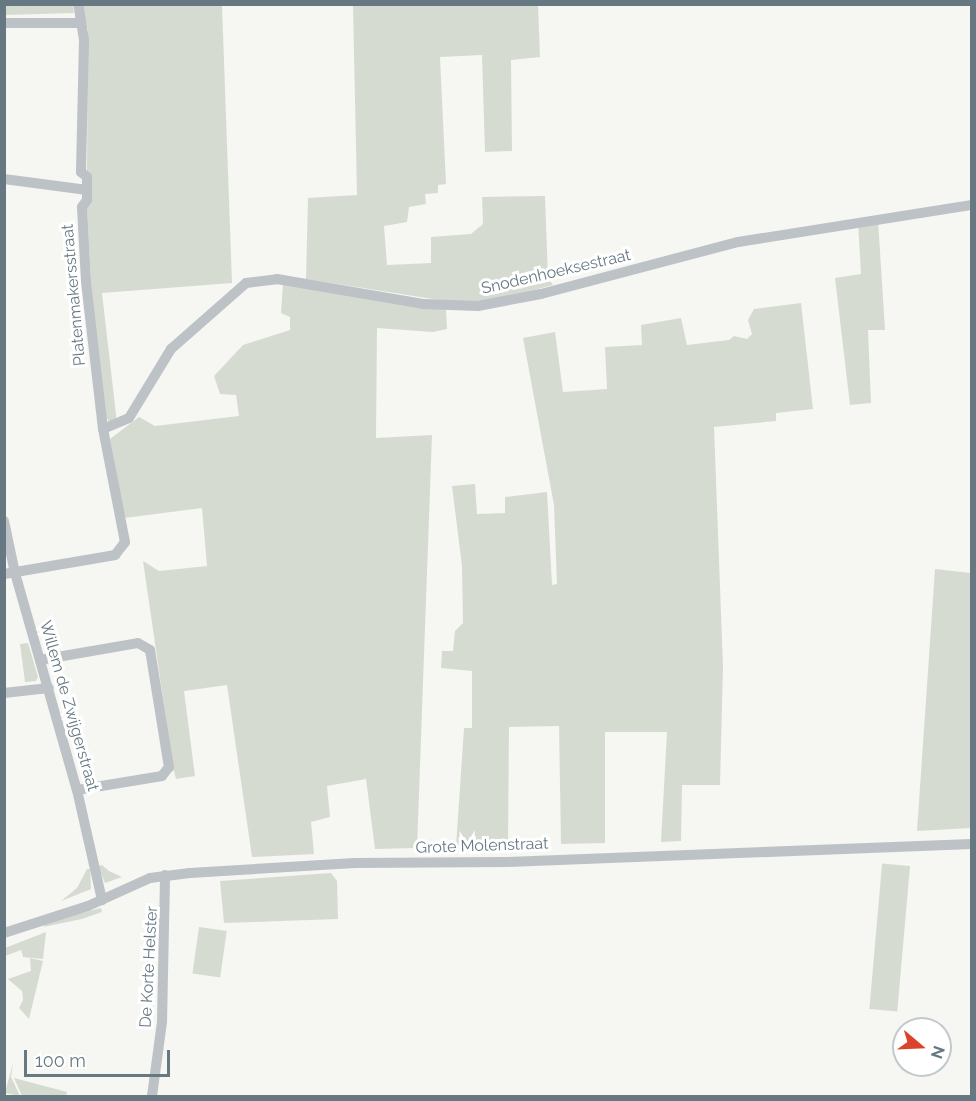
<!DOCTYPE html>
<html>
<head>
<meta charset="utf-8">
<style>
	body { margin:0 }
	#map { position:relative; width:976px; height:1101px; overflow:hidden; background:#f6f6f3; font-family:Raleway,sans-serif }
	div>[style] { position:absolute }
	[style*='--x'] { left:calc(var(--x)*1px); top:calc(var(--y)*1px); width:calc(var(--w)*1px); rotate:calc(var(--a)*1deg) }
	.green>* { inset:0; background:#d6dbd2; transform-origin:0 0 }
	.minor>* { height:10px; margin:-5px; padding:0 5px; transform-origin:5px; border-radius:5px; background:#bcc2c5 }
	span { translate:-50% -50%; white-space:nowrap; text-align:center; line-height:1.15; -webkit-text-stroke:6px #fff; paint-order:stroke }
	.street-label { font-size:16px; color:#667983 }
	.frame { position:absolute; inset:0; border:6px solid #667983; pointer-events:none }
	.north { position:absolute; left:892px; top:1017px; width:60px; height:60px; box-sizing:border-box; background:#fff; border:2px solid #c2c9cd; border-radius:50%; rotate:109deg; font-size:16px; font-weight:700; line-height:24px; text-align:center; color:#667983 }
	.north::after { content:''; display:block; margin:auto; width:21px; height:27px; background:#dd422b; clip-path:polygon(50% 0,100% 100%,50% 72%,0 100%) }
	.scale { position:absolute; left:24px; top:1050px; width:146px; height:27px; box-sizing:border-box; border:3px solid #667983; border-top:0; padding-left:8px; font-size:18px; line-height:21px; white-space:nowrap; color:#667983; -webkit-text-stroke:4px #fff; paint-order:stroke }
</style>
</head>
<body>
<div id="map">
	<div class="green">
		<i style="clip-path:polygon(5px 5px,73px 5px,74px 13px,5px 15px)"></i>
		<i style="clip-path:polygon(81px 5px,222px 5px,232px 283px,102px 293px,117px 423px,110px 423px,106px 417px,92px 299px,87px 208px,92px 202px,92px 176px,87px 171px,88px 30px)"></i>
		<i style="clip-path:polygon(353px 5px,538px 5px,540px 57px,511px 60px,512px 151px,485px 152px,482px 55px,440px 57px,446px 184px,438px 185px,438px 193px,425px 194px,426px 204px,409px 207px,407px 222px,384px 226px,387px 265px,431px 263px,431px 237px,471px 234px,483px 224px,482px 197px,545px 196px,548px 278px,553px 285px,500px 299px,458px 303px,306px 279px,308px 198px,357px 195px)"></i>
		<i style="clip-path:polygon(878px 220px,885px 330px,868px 330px,871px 403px,850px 405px,835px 278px,861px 274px,858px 222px)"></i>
		<i style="clip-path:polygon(283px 283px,446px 309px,447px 329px,433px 332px,377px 328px,376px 438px,432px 435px,417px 848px,375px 849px,366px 779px,327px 786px,330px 817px,311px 822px,314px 854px,252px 857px,227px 685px,184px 691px,195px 776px,176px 779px,173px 767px,143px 561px,159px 571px,207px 566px,202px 508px,124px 518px,110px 439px,139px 417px,155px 426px,239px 416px,236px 395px,220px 394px,214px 376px,243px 345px,290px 330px,290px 317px,281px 313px)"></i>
		<i style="clip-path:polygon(801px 303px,813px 409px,776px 413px,776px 421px,714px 427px,723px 666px,720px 785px,682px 785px,681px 841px,661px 842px,667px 732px,605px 732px,605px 843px,561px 844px,559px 726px,509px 727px,508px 845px,456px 847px,464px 728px,472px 728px,472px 671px,441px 668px,442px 651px,453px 651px,455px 631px,463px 623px,462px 566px,452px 486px,475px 484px,477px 514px,505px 513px,505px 497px,547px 492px,552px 585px,557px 584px,554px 505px,523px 338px,555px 332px,563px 392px,607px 389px,605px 347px,642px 345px,641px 325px,681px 318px,687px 345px,729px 340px,734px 336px,747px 339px,752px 334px,748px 320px,754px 309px)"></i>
		<i style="clip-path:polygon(935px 569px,971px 573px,971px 828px,917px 831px)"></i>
		<i style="clip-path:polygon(28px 643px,38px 677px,36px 681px,25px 682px,20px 644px)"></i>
		<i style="clip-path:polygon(102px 865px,109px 871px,122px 877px,105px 883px,98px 866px)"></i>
		<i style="left:910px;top:866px;width:146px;height:28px;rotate:95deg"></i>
		<i style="clip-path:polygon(87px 869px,90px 869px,91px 889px,61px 901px,77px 888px)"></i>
		<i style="clip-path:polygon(331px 873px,337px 881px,338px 919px,224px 923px,220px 881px)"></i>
		<i style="clip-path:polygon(101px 908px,102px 912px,82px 919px,43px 927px,49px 921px)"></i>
		<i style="left:199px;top:927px;width:28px;height:47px;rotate:8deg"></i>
		<i style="clip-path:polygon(46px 932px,43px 959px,23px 957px,21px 950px,5px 956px,5px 948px)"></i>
		<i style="clip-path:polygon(30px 958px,43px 961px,29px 1019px,19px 1008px,23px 1000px,22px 991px,8px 979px,31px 971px)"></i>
		<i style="clip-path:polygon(13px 1063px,11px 1077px,20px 1096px,5px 1093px)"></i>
		<i style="clip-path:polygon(14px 1078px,67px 1092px,66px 1096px,22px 1096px)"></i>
	</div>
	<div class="minor">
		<i style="--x:4;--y:23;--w:77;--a:0"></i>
		<i style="--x:4;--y:179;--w:84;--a:7.5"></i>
		<i style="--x:103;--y:429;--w:28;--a:-23"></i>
		<i style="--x:129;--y:418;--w:81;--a:-58.7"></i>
		<i style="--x:171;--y:349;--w:100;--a:-41.3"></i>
		<i style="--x:246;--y:283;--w:31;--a:-7"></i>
		<i style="--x:277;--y:279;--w:148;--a:9.7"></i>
		<i style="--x:423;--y:304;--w:55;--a:2.1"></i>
		<i style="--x:478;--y:306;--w:64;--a:-10.8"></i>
		<i style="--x:541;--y:294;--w:204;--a:-14.8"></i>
		<i style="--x:738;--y:242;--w:237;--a:-9"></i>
		<i style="--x:4;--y:521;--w:53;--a:78.1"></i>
		<i style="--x:15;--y:573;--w:226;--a:74.1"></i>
		<i style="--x:77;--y:790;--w:113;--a:77.2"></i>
		<i style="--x:4;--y:574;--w:113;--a:-9.7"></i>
		<i style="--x:115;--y:555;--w:16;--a:-52"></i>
		<i style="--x:125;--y:542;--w:115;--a:-101"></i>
		<i style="--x:103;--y:429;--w:149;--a:-96.6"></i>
		<i style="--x:86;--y:281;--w:74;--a:-93.1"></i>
		<i style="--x:82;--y:207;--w:9;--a:-54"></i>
		<i style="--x:87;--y:200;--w:23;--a:-90"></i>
		<i style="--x:87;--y:177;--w:8;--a:-140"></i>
		<i style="--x:81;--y:172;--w:132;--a:-88.7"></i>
		<i style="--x:84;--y:40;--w:36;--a:-99"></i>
		<i style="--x:40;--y:660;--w:99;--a:-9.8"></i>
		<i style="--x:138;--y:643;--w:14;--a:30"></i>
		<i style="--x:150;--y:650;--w:119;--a:80.8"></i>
		<i style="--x:169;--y:767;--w:11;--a:128"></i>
		<i style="--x:162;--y:776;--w:86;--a:170.6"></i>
		<i style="--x:4;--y:693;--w:45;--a:-6.3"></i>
		<i style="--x:4;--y:933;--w:88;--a:-17.8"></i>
		<i style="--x:88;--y:906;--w:68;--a:-24.3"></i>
		<i style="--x:150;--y:878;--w:40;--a:-7.1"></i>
		<i style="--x:190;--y:873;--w:165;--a:-3.5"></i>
		<i style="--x:355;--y:863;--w:150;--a:-0.4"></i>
		<i style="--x:505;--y:862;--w:467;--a:-2.2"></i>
		<i style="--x:152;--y:1096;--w:75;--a:-82.3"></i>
		<i style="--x:162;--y:1022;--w:147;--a:-88.8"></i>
	</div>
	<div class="street-label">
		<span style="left:556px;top:272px;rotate:-13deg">Snodenhoeksestraat</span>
		<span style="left:74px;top:295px;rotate:-95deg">Platenmakersstraat</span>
		<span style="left:69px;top:706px;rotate:74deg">Willem de Zwijgerstraat</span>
		<span style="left:482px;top:846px;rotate:-2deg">Grote Molenstraat</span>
		<span style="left:149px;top:967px;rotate:-87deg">De Korte Helster</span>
	</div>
	<div class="frame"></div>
	<div class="north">N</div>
	<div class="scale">100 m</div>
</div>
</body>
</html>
